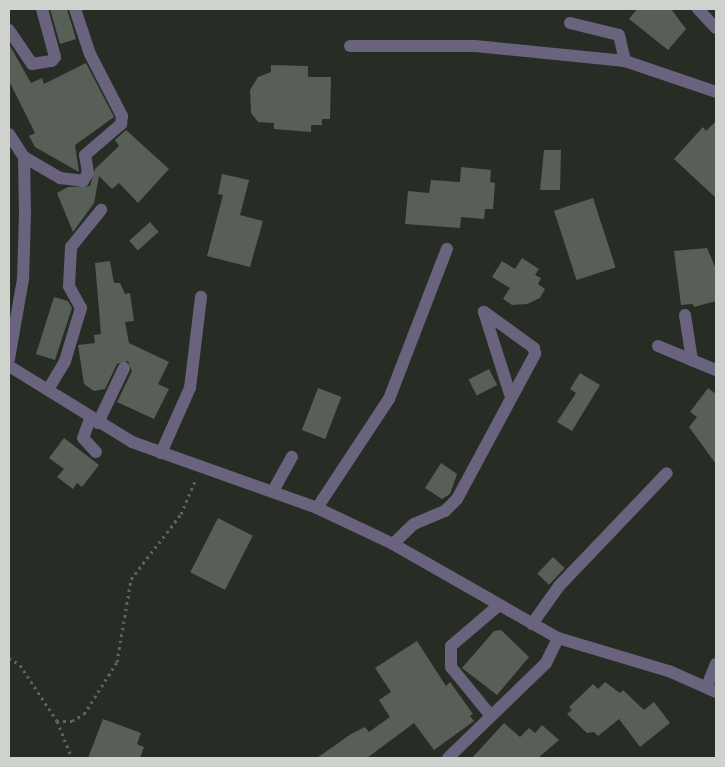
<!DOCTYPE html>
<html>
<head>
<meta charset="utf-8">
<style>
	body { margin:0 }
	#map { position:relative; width:725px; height:767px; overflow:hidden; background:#272d25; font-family:Lato,sans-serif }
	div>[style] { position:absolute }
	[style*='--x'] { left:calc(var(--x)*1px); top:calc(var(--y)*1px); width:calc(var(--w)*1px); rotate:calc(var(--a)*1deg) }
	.building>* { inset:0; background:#585f56; transform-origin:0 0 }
	.path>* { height:3px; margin-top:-1.5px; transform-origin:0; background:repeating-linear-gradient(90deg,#60655e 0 2.5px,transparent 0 6.5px) }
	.minor>* { height:12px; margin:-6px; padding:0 6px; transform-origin:6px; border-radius:6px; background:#69637e }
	span { translate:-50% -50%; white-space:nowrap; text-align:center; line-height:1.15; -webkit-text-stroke:4px #121411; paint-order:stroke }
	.frame { position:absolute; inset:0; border:10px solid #cfd3ce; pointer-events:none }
</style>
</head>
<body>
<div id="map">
	<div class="building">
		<i style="clip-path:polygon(50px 9px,67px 9px,76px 39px,60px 44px)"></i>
		<i style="clip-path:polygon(637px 9px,671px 9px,686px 29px,668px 50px,629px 19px)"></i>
		<i style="clip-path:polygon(9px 44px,31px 83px,42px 78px,44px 84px,86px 63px,114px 117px,75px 145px,79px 172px,35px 147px,29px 136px,35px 133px,9px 81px)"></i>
		<i style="clip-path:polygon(271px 65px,308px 66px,308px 77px,331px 77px,330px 119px,322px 119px,322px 125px,311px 125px,311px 132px,274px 129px,274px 123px,258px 122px,251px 113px,250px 90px,258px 77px,271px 72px)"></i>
		<i style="clip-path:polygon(716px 121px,716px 198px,674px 159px,703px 127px,706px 131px)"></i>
		<i style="clip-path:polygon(126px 130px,169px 169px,138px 203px,119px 183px,112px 189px,99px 176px,94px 203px,73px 232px,57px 193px,68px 187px,90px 186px,95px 169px,119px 146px,115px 140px)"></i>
		<i style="clip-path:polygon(544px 150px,561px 150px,560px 190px,540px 190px)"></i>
		<i style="clip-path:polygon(461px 167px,491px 170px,490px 182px,495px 183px,493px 209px,485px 209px,484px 219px,461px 217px,460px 228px,405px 224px,408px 191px,429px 193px,431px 180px,460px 182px)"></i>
		<i style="clip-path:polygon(222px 174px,249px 180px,240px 215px,263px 221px,250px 267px,207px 256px,223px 195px,218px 194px)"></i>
		<i style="left:593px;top:198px;width:73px;height:41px;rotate:72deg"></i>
		<i style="left:150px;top:222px;width:13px;height:28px;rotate:48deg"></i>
		<i style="clip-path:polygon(707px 248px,716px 269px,716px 301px,694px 307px,693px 304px,681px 305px,674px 251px)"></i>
		<i style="clip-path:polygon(522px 258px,539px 269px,535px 275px,541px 278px,538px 284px,545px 289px,540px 298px,527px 304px,512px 305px,503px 299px,510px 288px,492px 277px,502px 261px,515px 269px)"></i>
		<i style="clip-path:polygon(110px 261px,114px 283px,120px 283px,125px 294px,130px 293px,134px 321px,125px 322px,129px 343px,169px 362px,158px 384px,169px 389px,154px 419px,117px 402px,132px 371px,128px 361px,117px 364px,105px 389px,94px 391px,84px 384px,78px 345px,95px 343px,94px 335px,101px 334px,95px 263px)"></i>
		<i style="clip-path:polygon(54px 297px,68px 301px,72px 308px,55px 360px,36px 354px)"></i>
		<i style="left:489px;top:369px;width:18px;height:23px;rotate:63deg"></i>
		<i style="clip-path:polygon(580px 373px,600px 385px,572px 431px,557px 422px,576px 393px,570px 389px)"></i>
		<i style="left:318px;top:388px;width:25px;height:45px;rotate:21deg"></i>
		<i style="clip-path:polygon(708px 388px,716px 394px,716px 464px,689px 427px,697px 417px,690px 412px)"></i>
		<i style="clip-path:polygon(64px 438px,99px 465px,82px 487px,77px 483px,73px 489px,57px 477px,64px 469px,49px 458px)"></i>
		<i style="clip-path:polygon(441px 463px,457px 474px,450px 494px,442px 499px,425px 488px)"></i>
		<i style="left:218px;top:518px;width:39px;height:61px;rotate:27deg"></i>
		<i style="left:553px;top:557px;width:16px;height:23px;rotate:43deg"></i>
		<i style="clip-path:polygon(501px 630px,529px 657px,497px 695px,462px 668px,494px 631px)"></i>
		<i style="clip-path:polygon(417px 641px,446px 686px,450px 682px,473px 714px,470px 716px,474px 721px,434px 750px,414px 723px,367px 758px,317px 758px,351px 734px,365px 727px,369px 732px,390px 717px,379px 700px,391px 692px,375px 668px)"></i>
		<i style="clip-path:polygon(605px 682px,620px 693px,623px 690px,644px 710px,654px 702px,670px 723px,640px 747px,619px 719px,598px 736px,594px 732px,587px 733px,567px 714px,572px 710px,569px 707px,593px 684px,598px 689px)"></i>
		<i style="clip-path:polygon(103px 719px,141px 733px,137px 744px,144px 747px,140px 758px,88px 758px)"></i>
		<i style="clip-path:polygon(504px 723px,520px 737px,529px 728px,535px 733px,542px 725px,559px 740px,538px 758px,472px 758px)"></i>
	</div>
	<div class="path">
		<i style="--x:9;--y:658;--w:13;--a:32"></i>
		<i style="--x:20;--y:665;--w:67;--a:56.5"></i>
		<i style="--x:57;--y:721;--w:15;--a:0"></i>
		<i style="--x:72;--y:721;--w:14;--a:-30"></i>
		<i style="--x:84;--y:714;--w:62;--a:-57.6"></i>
		<i style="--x:117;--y:662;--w:84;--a:-80.4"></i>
		<i style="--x:131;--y:579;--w:82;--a:-52.4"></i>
		<i style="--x:181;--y:514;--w:39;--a:-67"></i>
		<i style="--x:57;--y:721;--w:40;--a:68"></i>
	</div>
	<div class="minor">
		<i style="--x:698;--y:9;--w:26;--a:47"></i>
		<i style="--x:570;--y:23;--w:50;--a:13.8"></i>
		<i style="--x:619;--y:35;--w:27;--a:77"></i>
		<i style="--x:9;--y:30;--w:41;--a:55.9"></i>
		<i style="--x:32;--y:64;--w:20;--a:-9"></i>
		<i style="--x:52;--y:61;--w:5;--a:-53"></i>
		<i style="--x:55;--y:57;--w:50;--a:-105.2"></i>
		<i style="--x:350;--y:46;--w:125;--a:0"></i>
		<i style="--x:475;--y:46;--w:151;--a:5.7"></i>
		<i style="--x:625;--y:61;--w:96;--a:18.8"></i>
		<i style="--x:9;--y:134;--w:27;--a:57"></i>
		<i style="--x:24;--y:157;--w:56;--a:89"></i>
		<i style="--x:25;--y:213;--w:66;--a:91.7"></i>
		<i style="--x:23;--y:279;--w:81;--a:99.9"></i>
		<i style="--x:24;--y:157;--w:42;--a:30.3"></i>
		<i style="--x:60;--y:178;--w:23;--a:7"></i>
		<i style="--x:83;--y:181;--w:9;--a:-58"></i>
		<i style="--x:88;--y:173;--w:18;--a:-99"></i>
		<i style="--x:85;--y:155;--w:48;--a:-40.7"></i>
		<i style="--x:121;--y:124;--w:8;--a:-83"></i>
		<i style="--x:122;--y:116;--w:70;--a:-117.3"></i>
		<i style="--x:90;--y:54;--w:47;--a:-108.4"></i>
		<i style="--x:685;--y:315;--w:46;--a:81.2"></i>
		<i style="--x:658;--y:346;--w:63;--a:22.5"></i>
		<i style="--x:9;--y:366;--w:145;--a:31.7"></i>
		<i style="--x:132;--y:442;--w:196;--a:19.6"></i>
		<i style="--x:317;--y:508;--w:84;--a:25.3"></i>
		<i style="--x:393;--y:544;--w:190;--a:29.7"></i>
		<i style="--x:558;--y:638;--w:116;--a:16.6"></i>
		<i style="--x:669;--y:671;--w:51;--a:24.1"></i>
		<i style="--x:49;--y:388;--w:31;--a:-59"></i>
		<i style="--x:65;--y:361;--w:55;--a:-73.2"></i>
		<i style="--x:81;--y:308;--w:25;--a:-119"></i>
		<i style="--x:69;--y:286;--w:39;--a:-87"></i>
		<i style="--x:71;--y:247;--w:48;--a:-51"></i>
		<i style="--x:90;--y:419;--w:20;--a:110"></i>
		<i style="--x:83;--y:438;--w:19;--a:47"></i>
		<i style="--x:98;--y:423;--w:61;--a:-64.7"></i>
		<i style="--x:161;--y:453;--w:71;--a:-66"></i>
		<i style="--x:190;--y:388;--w:92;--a:-83.1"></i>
		<i style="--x:273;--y:491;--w:39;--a:-61"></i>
		<i style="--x:317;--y:508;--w:131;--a:-56.6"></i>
		<i style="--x:389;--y:399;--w:161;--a:-68.9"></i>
		<i style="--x:393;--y:544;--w:29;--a:-44"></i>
		<i style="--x:414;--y:524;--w:34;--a:-23"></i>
		<i style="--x:445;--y:511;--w:17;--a:-45"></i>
		<i style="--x:457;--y:499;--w:165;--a:-61.7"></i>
		<i style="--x:535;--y:354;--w:6;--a:-99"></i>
		<i style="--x:534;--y:348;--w:62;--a:-144.2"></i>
		<i style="--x:484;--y:312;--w:89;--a:72.4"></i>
		<i style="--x:532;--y:624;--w:47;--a:-54.6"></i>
		<i style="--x:559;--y:586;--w:156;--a:-46.3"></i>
		<i style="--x:707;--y:686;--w:24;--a:-68"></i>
		<i style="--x:491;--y:716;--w:63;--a:-129.2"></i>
		<i style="--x:451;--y:667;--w:21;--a:-90"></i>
		<i style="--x:451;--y:646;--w:63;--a:-40.5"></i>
		<i style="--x:448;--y:758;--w:136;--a:-44.1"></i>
		<i style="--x:546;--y:663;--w:28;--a:-64"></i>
	</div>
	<div class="frame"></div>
</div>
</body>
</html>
